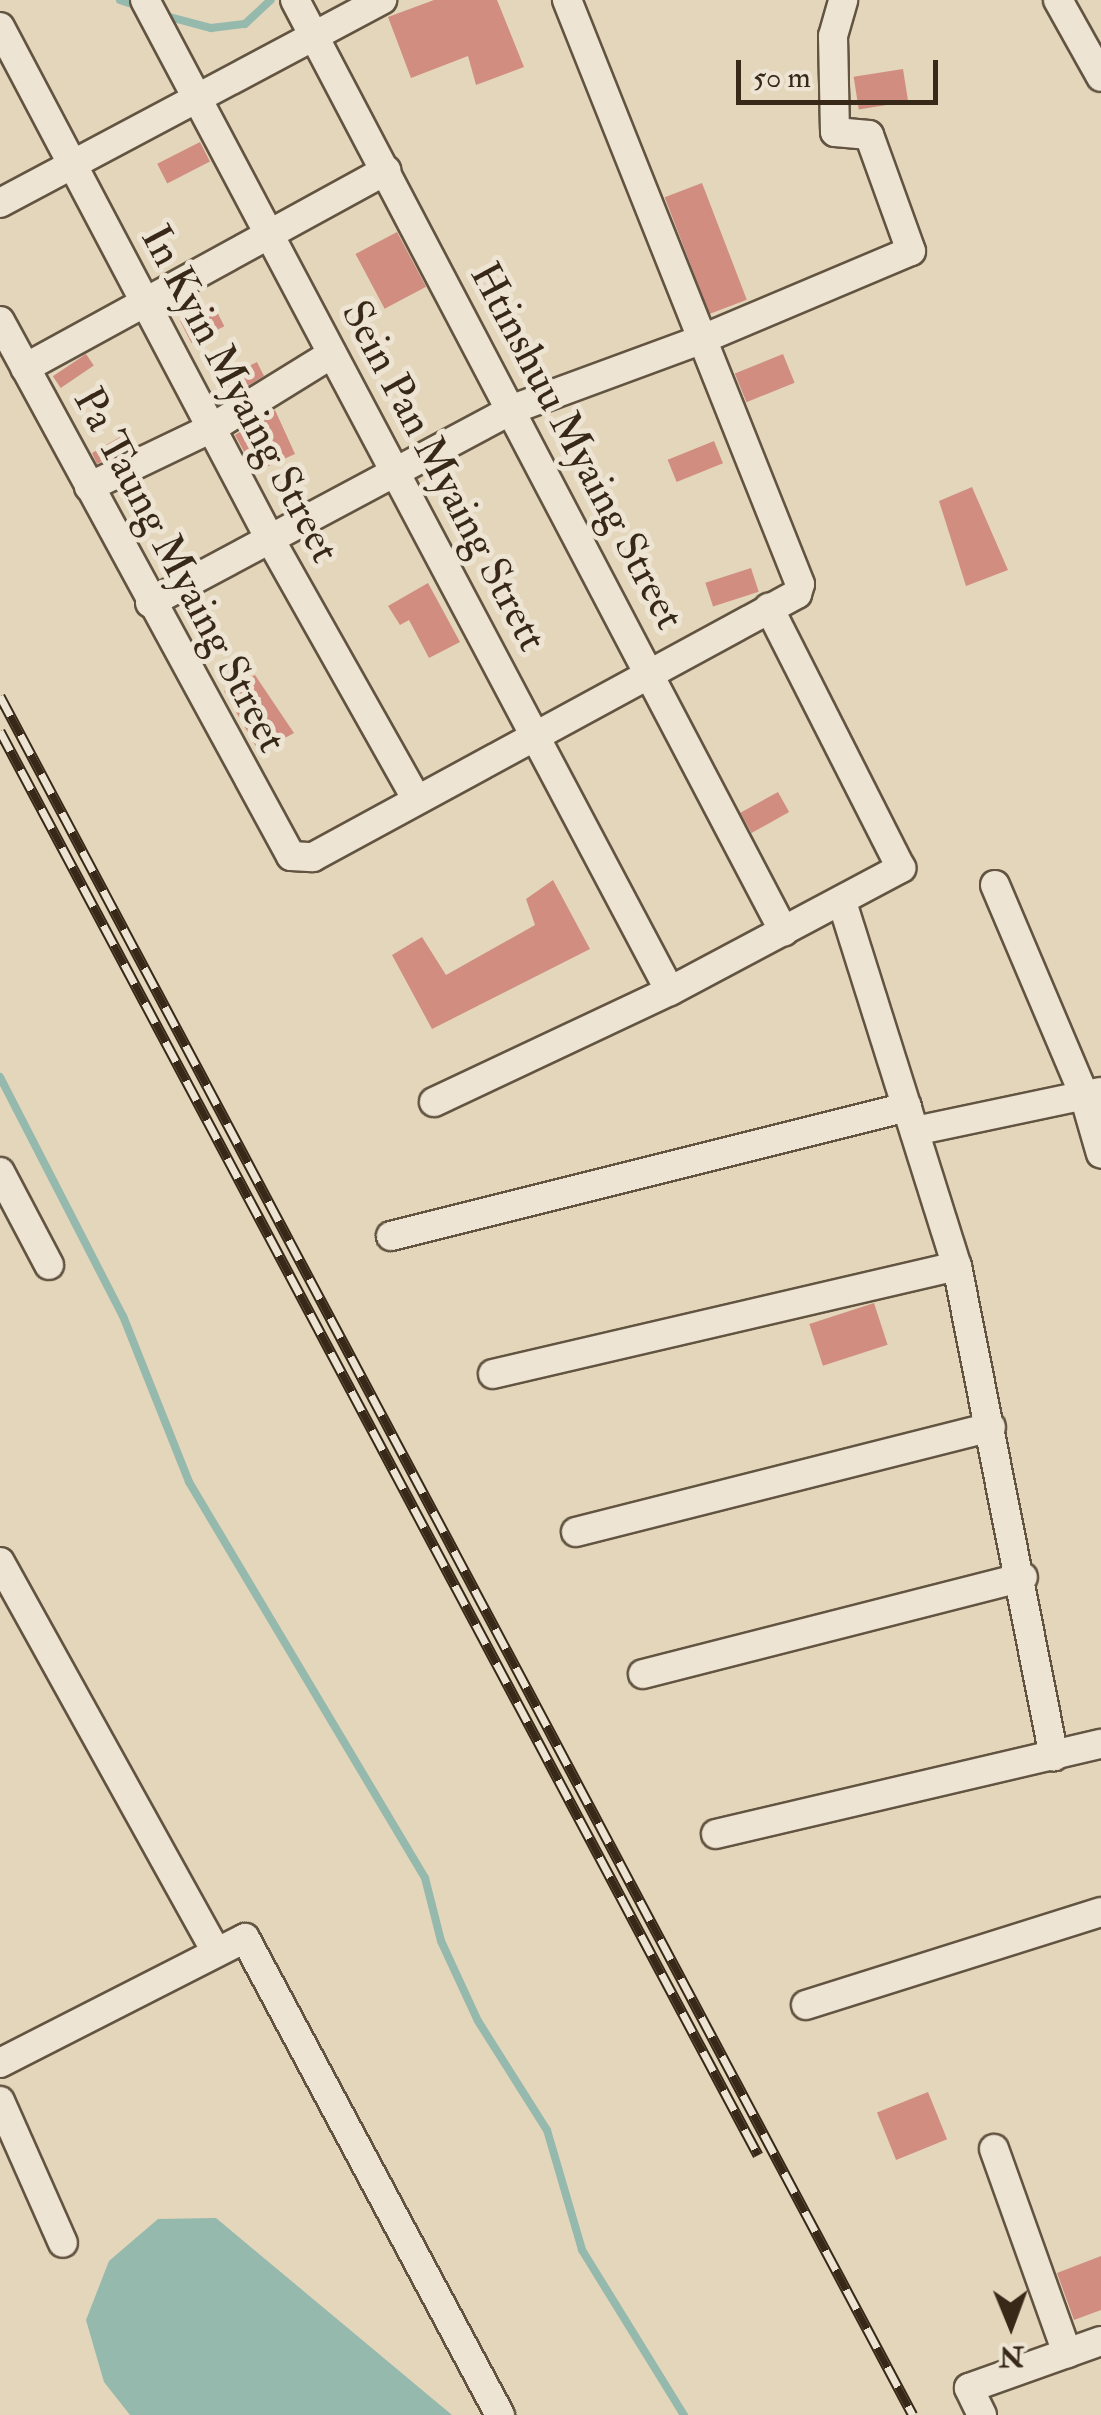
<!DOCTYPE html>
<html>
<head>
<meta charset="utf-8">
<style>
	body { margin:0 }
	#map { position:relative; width:1101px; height:2415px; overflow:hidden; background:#e3d6bb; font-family:"IM FELL Double Pica",serif }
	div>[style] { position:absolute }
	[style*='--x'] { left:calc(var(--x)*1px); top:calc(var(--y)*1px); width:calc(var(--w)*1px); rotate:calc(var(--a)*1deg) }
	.water>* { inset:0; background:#95b9ad }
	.stream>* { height:8px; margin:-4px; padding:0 4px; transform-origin:4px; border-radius:4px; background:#95b9ad }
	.building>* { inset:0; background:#d18e80; transform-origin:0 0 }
	.roads { filter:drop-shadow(2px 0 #625441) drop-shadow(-2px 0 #625441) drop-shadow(0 2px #625441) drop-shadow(0 -2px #625441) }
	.minor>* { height:28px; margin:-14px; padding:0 14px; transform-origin:14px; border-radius:14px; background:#ede4d3 }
	.rail>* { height:11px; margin-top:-5.5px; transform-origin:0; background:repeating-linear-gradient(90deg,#ede4d3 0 22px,#372818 0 44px); box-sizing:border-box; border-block:2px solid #372818 }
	span { translate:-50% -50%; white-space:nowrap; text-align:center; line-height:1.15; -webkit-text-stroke:10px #ede4d3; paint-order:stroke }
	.street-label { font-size:42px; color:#372818 }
	.north { position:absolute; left:961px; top:2275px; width:100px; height:100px; -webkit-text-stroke:8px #ede4d3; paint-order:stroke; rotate:179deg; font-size:28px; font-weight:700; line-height:40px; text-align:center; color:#372818 }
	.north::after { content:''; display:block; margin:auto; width:35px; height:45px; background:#372818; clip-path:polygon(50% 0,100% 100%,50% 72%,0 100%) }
	.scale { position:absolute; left:736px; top:60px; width:202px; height:45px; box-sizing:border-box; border:5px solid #372818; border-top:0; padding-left:12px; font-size:30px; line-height:35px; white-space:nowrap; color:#372818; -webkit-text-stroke:8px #ede4d3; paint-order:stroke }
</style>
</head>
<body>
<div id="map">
	<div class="water">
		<i style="clip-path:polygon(216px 2218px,452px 2415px,130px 2415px,104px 2382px,86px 2320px,109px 2261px,158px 2219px)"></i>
	</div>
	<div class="stream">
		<i style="--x:120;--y:0;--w:21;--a:19"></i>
		<i style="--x:162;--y:15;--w:51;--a:14.9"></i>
		<i style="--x:211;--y:28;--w:34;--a:-7"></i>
		<i style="--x:245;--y:24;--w:35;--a:-43"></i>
		<i style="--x:0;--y:1077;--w:269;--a:62.8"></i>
		<i style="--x:123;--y:1316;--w:179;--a:68.3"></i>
		<i style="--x:189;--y:1482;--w:461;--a:59.2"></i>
		<i style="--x:425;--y:1878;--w:65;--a:75.7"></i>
		<i style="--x:441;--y:1941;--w:88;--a:65.2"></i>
		<i style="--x:478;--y:2021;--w:129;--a:57.7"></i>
		<i style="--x:547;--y:2130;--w:125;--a:73.7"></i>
		<i style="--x:582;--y:2250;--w:194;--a:58.3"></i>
	</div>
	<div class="building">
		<i style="clip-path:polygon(434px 0,497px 0,524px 67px,476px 85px,468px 56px,411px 78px,388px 17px)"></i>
		<i style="left:903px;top:69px;width:33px;height:50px;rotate:81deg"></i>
		<i style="left:200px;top:142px;width:22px;height:48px;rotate:63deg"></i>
		<i style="left:702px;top:183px;width:125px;height:40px;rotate:69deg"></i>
		<i style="left:397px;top:232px;width:62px;height:47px;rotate:62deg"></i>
		<i style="left:213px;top:304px;width:25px;height:37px;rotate:63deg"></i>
		<i style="left:86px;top:354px;width:14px;height:40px;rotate:56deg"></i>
		<i style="left:783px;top:354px;width:31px;height:52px;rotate:68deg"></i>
		<i style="clip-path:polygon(257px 362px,264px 376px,223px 401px,214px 383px)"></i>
		<i style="clip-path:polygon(275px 410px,295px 454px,255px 472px,235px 435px)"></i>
		<i style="clip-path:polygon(127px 433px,134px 446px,97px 464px,92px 453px)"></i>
		<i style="left:714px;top:441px;width:24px;height:50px;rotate:68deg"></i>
		<i style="clip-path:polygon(972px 487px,1008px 570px,966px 586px,939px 501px)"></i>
		<i style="left:751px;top:568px;width:25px;height:48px;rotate:72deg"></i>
		<i style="clip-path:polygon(428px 583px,460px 642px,429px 658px,409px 620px,400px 625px,388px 606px)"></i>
		<i style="clip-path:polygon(255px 675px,294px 733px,259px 752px,224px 691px)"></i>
		<i style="left:778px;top:792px;width:23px;height:43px;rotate:61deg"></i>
		<i style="clip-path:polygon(553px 880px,590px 949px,432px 1029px,392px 955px,422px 937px,446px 975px,535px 925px,526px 899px)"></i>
		<i style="left:874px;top:1303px;width:44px;height:68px;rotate:72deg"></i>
		<i style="left:928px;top:2092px;width:51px;height:55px;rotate:68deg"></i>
		<i style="clip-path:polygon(1101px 2256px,1101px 2310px,1074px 2320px,1057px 2273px)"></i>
	</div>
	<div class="roads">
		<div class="minor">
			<i style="--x:145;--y:0;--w:1121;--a:62.09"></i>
			<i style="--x:295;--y:0;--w:1052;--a:62.31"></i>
			<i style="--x:1058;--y:0;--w:88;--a:60.8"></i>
			<i style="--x:0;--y:27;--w:579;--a:62.2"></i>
			<i style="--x:270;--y:539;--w:295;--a:60.6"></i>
			<i style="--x:0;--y:203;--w:433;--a:-28"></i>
			<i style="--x:0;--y:321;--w:609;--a:61.46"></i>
			<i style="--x:291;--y:856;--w:22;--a:3"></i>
			<i style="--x:313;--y:857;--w:551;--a:-28.52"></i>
			<i style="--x:797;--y:594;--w:10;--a:-73"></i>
			<i style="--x:800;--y:584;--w:629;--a:-111.75"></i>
			<i style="--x:25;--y:368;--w:412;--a:-28.7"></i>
			<i style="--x:89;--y:487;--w:136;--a:-25.6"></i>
			<i style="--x:212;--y:428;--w:141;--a:-31.7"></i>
			<i style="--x:150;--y:603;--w:412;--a:-28.1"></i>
			<i style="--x:513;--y:409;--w:197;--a:-20.2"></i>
			<i style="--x:698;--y:341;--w:231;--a:-22.9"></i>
			<i style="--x:911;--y:251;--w:123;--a:-109.9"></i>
			<i style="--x:869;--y:135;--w:34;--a:-175"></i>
			<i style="--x:835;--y:132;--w:96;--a:-91.2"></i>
			<i style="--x:833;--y:36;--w:37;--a:-74"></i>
			<i style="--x:995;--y:885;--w:228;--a:67"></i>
			<i style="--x:1084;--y:1095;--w:61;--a:73.9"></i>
			<i style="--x:842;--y:902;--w:382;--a:72.5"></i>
			<i style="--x:957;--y:1266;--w:500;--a:78.82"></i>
			<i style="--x:434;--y:1102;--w:261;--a:-25.2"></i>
			<i style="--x:670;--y:991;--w:262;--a:-28"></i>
			<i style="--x:901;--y:868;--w:292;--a:-116.9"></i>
			<i style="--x:915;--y:1131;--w:189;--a:-11.9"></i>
			<i style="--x:0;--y:1172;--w:105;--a:62.2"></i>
			<i style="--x:391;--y:1236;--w:532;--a:-14.04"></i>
			<i style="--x:493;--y:1374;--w:476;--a:-13.1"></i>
			<i style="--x:576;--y:1532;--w:428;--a:-14.2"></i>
			<i style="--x:0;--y:1562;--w:446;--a:61"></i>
			<i style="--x:643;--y:1674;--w:392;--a:-14.3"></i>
			<i style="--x:716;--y:1834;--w:395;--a:-13.2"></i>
			<i style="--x:806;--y:2005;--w:309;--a:-17.5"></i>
			<i style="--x:0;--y:2063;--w:275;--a:-27"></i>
			<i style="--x:245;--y:1938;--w:541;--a:61.87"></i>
			<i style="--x:0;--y:2101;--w:155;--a:66.1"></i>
			<i style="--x:994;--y:2149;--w:217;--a:70.3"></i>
			<i style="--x:982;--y:2415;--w:30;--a:-116"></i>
			<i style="--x:969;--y:2388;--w:140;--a:-19.6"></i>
		</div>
	</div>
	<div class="rail">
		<i style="--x:0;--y:696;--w:1946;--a:62.03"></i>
		<i style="--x:0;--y:731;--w:1613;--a:61.97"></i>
	</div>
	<div class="street-label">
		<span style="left:240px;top:394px;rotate:62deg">In Kyin Myaing Street</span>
		<span style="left:577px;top:446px;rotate:62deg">Htinshuu Myaing Street</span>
		<span style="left:444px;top:476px;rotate:62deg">Sein Pan Myaing Strett</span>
		<span style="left:180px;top:570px;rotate:62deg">Pa Taung Myaing Street</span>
	</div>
	<div class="north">N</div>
	<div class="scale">50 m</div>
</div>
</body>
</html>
